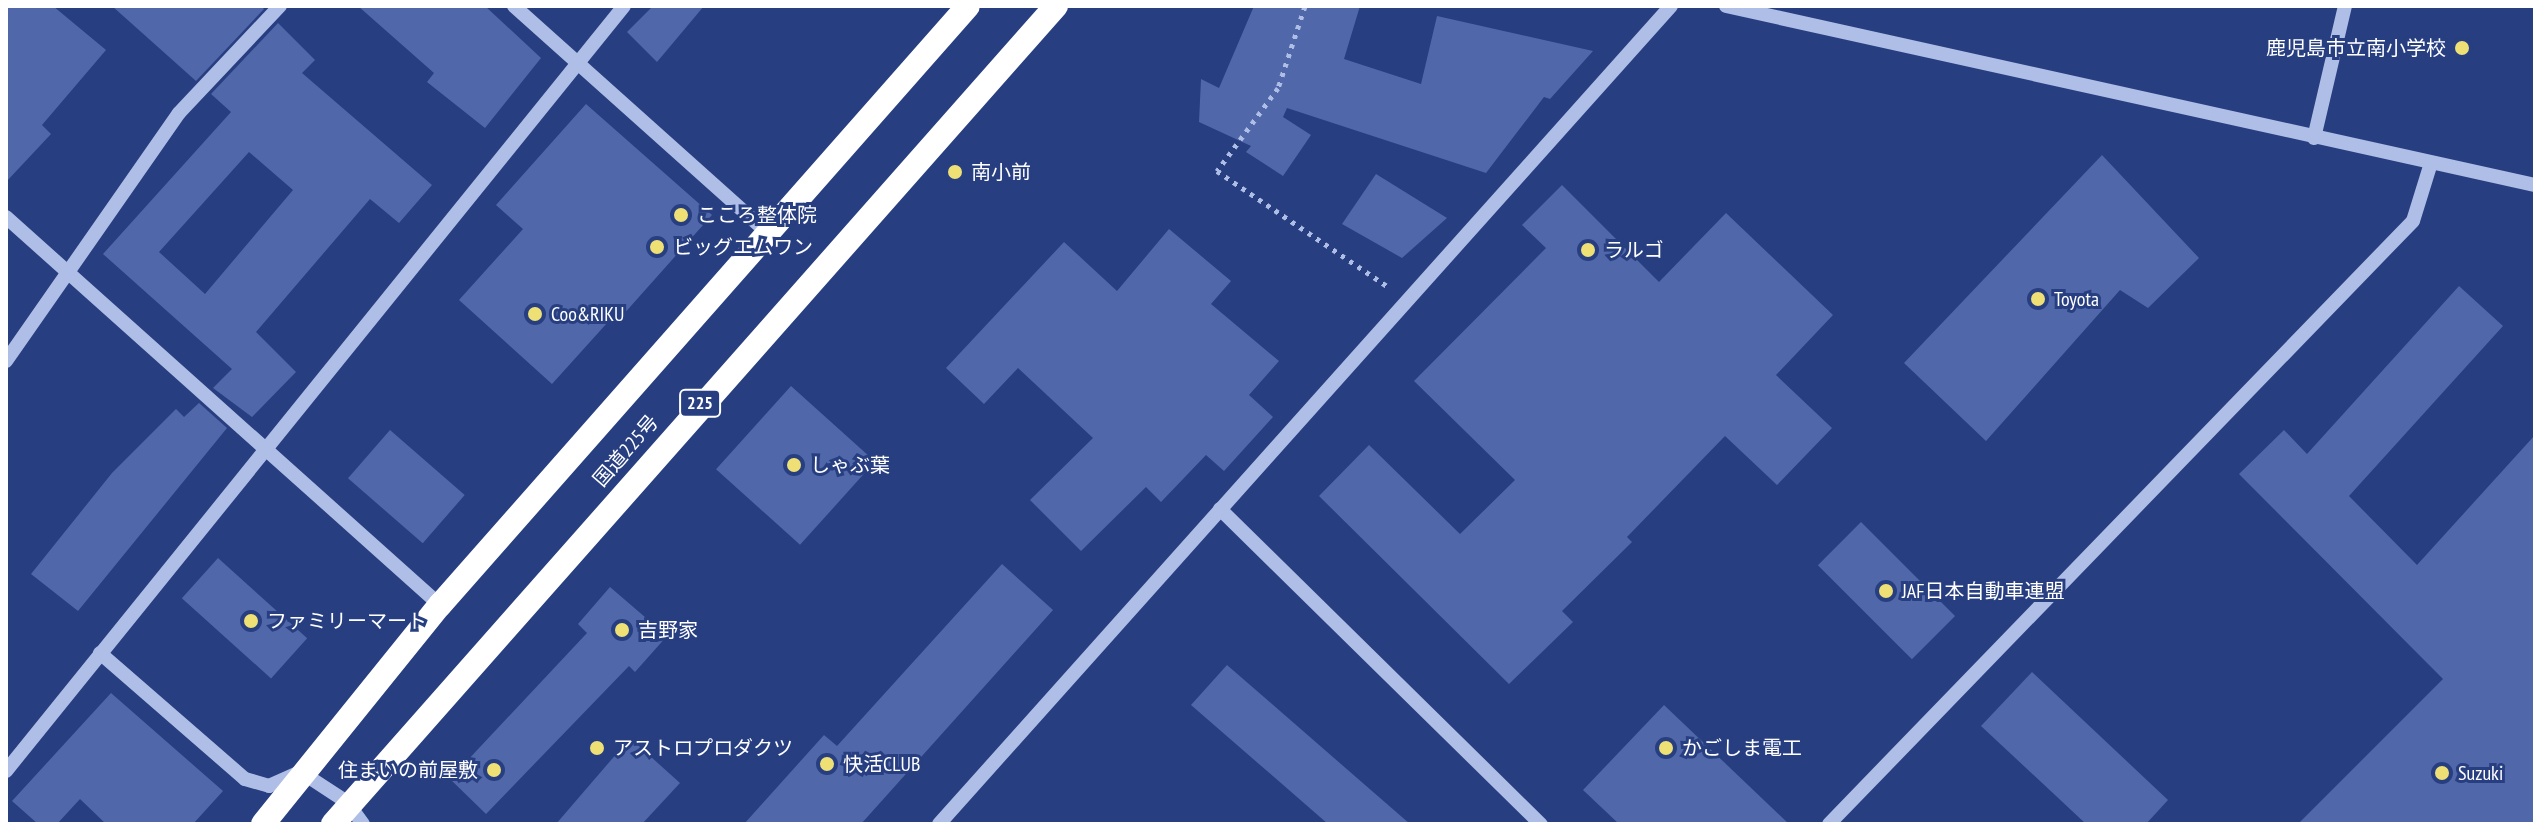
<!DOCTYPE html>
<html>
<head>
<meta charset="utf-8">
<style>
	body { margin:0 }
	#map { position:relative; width:2541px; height:830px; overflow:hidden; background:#273e80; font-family:"PT Sans Narrow","Noto Sans JP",sans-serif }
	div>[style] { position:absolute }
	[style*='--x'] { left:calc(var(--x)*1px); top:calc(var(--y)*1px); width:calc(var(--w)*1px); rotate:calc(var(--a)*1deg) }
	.building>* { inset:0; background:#5068a9; transform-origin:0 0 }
	.path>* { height:5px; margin-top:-2.5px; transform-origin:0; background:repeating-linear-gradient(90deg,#afbee6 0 4px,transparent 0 10px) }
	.minor>* { height:14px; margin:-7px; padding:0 7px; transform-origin:7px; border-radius:7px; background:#afbee6 }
	.highway>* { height:24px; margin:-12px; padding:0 12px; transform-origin:12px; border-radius:12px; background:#fff }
	.dots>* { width:22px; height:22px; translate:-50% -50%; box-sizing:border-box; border:4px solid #273e80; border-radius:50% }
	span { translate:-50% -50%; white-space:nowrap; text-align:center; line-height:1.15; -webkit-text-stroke:6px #273e80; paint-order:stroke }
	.shield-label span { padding:2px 6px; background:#273e80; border:2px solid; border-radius:6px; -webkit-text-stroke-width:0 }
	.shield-label { font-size:18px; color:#fff; font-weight:700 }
	.poi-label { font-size:20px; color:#fff }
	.right { translate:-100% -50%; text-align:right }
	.left { translate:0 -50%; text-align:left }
	.street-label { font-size:20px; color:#fff }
	.frame { position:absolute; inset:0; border:8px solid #fff; pointer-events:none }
</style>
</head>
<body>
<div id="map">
	<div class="building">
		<i style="clip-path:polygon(6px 6px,53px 6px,106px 50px,42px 125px,51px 134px,6px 182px)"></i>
		<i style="clip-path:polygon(112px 6px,261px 6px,264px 9px,196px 81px)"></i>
		<i style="clip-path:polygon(358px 6px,485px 6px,541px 58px,485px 128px,427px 82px,434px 73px)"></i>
		<i style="clip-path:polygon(653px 6px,704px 6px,657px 62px,627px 32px)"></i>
		<i style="clip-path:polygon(1254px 6px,1360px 6px,1344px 59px,1421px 84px,1437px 16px,1593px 51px,1550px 99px,1544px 97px,1486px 173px,1287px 108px,1283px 117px,1311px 135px,1283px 176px,1246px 152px,1251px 146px,1199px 122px,1201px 79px,1219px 88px)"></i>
		<i style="clip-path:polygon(evenodd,278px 23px,315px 60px,302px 73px,432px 185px,399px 223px,370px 199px,256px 332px,296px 372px,252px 417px,213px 388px,232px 369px,103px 254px,231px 112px,211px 94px,278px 23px,249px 152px,293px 190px,205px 294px,159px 252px,249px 152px)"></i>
		<i style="clip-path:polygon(586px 104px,712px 215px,622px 316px,617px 312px,552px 384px,459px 300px,523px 229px,496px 205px)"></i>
		<i style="clip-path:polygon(2102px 155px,2199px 258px,2148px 308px,2120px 290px,1986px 441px,1904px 363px)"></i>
		<i style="clip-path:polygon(1376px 174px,1447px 218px,1402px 258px,1342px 224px)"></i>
		<i style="clip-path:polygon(1562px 185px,1659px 282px,1726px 213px,1833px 315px,1776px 375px,1832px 428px,1777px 485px,1725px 436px,1627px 537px,1632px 542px,1562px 611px,1573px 622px,1509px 684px,1319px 496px,1369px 445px,1460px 534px,1515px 480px,1414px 381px,1546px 248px,1522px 225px)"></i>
		<i style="clip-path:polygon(1169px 229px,1231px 281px,1211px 304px,1279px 361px,1249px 395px,1273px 417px,1224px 471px,1206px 455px,1161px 502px,1146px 487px,1081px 551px,1030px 500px,1093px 438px,1018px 368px,984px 404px,946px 368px,1064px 242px,1117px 291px)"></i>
		<i style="clip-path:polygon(2459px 286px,2503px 326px,2349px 496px,2417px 565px,2535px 435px,2535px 824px,2298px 824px,2443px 679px,2239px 474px,2284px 430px,2307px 454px)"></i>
		<i style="left:791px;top:386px;width:113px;height:112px;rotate:42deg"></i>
		<i style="clip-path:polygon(199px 403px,227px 428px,78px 611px,31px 574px,112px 473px,176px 409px,184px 417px)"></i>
		<i style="left:390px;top:430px;width:99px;height:64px;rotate:41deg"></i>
		<i style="left:1861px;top:522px;width:133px;height:61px;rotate:45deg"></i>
		<i style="left:218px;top:558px;width:120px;height:54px;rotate:42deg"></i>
		<i style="clip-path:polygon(1002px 564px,1053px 610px,861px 824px,744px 824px,824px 735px,837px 746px)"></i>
		<i style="clip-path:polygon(610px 587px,667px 636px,635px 672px,629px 666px,486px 814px,450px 779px,587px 633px,578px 624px)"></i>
		<i style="clip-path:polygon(1227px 665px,1410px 824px,1328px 824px,1191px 705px)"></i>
		<i style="clip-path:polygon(2032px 672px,2168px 800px,2146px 824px,2086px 824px,1981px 726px)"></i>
		<i style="clip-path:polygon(111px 693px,223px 791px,193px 824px,106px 824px,80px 799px,57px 824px,38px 824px,12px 801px)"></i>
		<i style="clip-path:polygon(1664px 705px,1789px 824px,1619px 824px,1583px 790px)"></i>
		<i style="clip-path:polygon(630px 738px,680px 783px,642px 824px,556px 824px)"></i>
	</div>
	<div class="path">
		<i style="--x:1305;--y:6;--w:86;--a:108.2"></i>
		<i style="--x:1278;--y:88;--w:103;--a:126.3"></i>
		<i style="--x:1217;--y:171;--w:205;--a:34.1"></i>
	</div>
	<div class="minor">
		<i style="--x:514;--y:6;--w:343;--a:41.8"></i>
		<i style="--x:1726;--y:6;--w:829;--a:12.48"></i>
		<i style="--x:2314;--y:138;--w:136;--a:-76.8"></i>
		<i style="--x:6;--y:217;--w:582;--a:41.8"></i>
		<i style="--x:6;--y:361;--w:302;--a:-55.1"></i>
		<i style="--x:179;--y:113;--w:147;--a:-46.7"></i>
		<i style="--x:1220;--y:509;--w:450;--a:44.5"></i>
		<i style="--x:100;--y:653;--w:192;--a:41"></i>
		<i style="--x:245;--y:779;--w:25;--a:16"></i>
		<i style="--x:269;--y:786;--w:35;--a:-24"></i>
		<i style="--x:301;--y:772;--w:55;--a:33.1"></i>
		<i style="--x:347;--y:802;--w:27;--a:54"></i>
		<i style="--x:6;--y:771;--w:983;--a:-51.07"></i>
		<i style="--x:939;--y:824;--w:1098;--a:-48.18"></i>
		<i style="--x:1829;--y:824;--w:839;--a:-45.92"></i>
		<i style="--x:2413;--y:221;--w:61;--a:-72.8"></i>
	</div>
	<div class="highway">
		<i style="--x:263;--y:824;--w:282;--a:-51.1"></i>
		<i style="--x:440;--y:605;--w:798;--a:-48.6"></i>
		<i style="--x:333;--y:824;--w:1092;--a:-48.53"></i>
	</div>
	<div class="dots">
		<i style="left:2462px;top:48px;background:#eee075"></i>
		<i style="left:955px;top:172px;background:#eee075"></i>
		<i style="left:681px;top:215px;background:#eee075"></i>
		<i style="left:657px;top:247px;background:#eee075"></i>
		<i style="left:1588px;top:250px;background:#eee075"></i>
		<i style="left:2038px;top:299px;background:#eee075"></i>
		<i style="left:535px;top:314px;background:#eee075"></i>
		<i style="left:794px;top:465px;background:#eee075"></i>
		<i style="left:1886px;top:591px;background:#eee075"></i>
		<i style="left:251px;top:621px;background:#eee075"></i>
		<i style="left:622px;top:630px;background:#eee075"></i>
		<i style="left:597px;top:748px;background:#eee075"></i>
		<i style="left:1666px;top:748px;background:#eee075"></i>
		<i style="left:827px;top:764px;background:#eee075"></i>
		<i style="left:494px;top:770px;background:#eee075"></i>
		<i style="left:2442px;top:773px;background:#eee075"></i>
	</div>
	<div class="shield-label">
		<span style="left:700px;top:403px">225</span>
	</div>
	<div class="poi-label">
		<span class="right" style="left:2446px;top:48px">鹿児島市立南小学校</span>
		<span class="left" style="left:971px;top:172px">南小前</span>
		<span class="left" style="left:697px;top:215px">こころ整体院</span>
		<span class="left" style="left:673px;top:247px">ビッグエムワン</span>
		<span class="left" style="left:1604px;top:250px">ラルゴ</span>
		<span class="left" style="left:2054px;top:299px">Toyota</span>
		<span class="left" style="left:551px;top:314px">Coo&amp;RIKU</span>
		<span class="left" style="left:810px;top:465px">しゃぶ葉</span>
		<span class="left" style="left:1902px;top:591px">JAF日本自動車連盟</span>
		<span class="left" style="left:267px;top:621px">ファミリーマート</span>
		<span class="left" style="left:638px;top:630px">吉野家</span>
		<span class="left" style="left:613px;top:748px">アストロプロダクツ</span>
		<span class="left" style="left:1682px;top:748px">かごしま電工</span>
		<span class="left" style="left:843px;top:764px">快活CLUB</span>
		<span class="right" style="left:478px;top:770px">住まいの前屋敷</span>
		<span class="left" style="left:2458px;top:773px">Suzuki</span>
	</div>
	<div class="street-label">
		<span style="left:626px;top:451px;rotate:-49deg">国道225号</span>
	</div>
	<div class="frame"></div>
</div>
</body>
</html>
